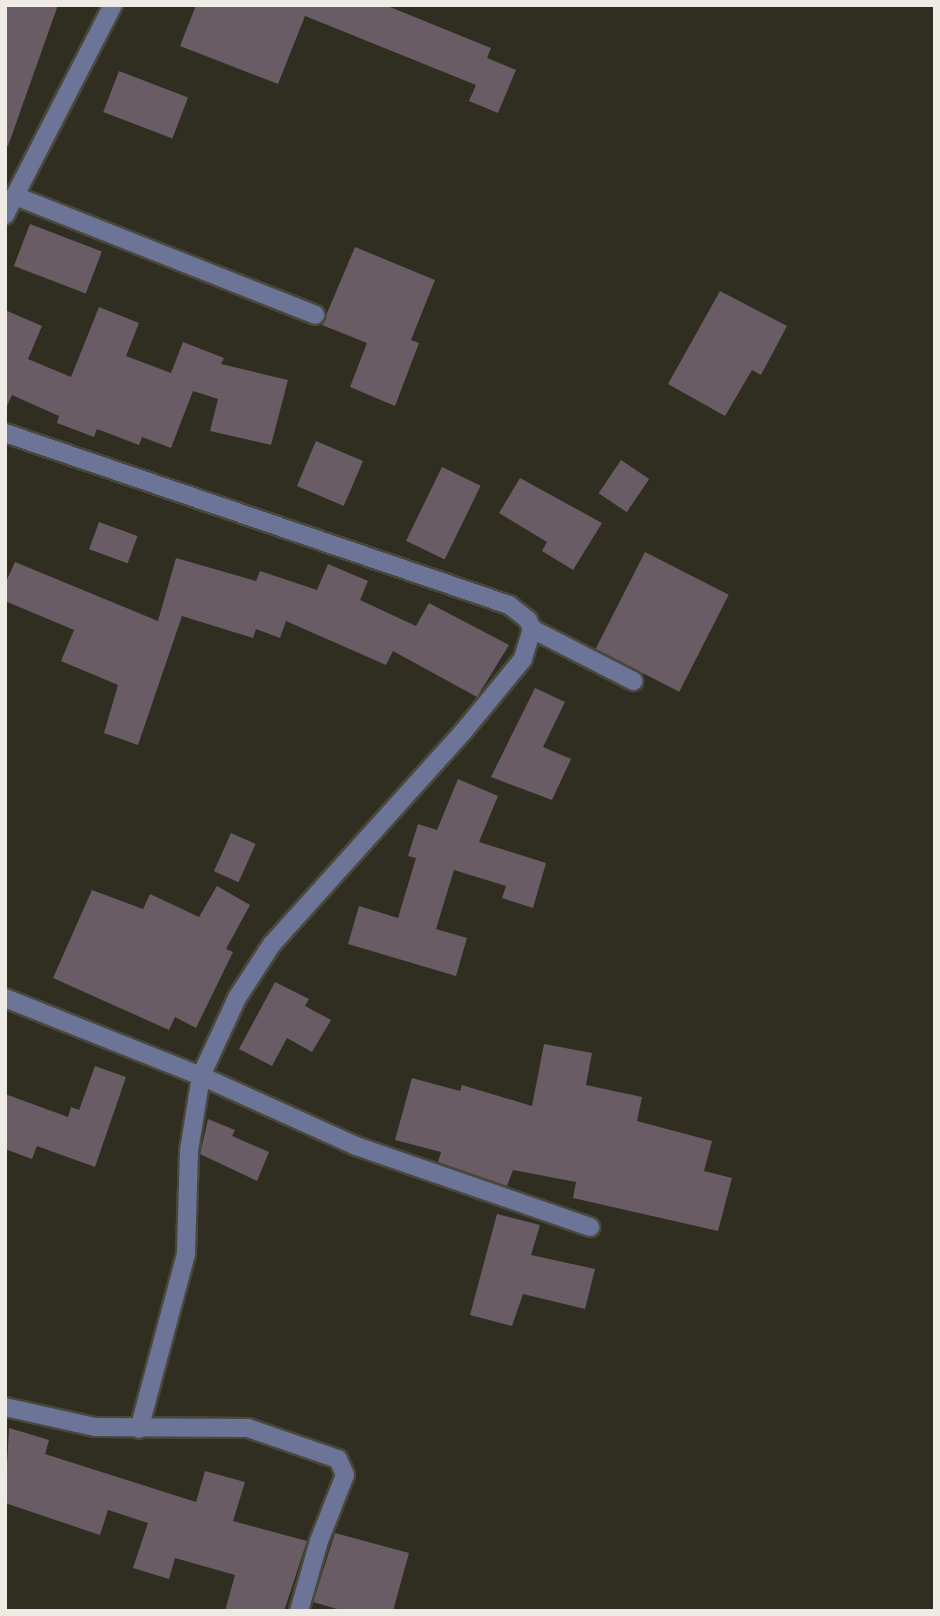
<!DOCTYPE html>
<html>
<head>
<meta charset="utf-8">
<style>
	body { margin:0 }
	#map { position:relative; width:940px; height:1616px; overflow:hidden; background:#302d21; font-family:Helvetica,sans-serif }
	div>[style] { position:absolute }
	[style*='--x'] { left:calc(var(--x)*1px); top:calc(var(--y)*1px); width:calc(var(--w)*1px); rotate:calc(var(--a)*1deg) }
	.building>* { inset:0; background:#695c65; transform-origin:0 0 }
	.roads { filter:drop-shadow(2px 0 #4a483c) drop-shadow(-2px 0 #4a483c) drop-shadow(0 2px #4a483c) drop-shadow(0 -2px #4a483c) }
	.minor>* { height:18px; margin:-9px; padding:0 9px; transform-origin:9px; border-radius:9px; background:#6c7597 }
	span { translate:-50% -50%; white-space:nowrap; text-align:center; line-height:1.15; -webkit-text-stroke:5px #262318; paint-order:stroke }
	.frame { position:absolute; inset:0; border:7px solid #edebe3; pointer-events:none }
</style>
</head>
<body>
<div id="map">
	<div class="building">
		<i style="clip-path:polygon(5px 5px,58px 5px,8px 146px,5px 145px)"></i>
		<i style="clip-path:polygon(196px 5px,385px 5px,491px 48px,487px 58px,516px 70px,498px 113px,469px 101px,476px 85px,305px 16px,278px 84px,180px 46px)"></i>
		<i style="left:119px;top:71px;width:74px;height:44px;rotate:21deg"></i>
		<i style="left:30px;top:224px;width:77px;height:45px;rotate:21deg"></i>
		<i style="clip-path:polygon(355px 247px,435px 280px,411px 340px,419px 343px,395px 406px,350px 387px,367px 343px,322px 325px)"></i>
		<i style="clip-path:polygon(720px 291px,787px 326px,761px 375px,752px 370px,725px 416px,668px 384px)"></i>
		<i style="clip-path:polygon(99px 307px,139px 323px,126px 356px,171px 373px,183px 342px,224px 358px,221px 364px,288px 380px,271px 445px,210px 431px,218px 399px,193px 391px,171px 448px,142px 437px,139px 445px,97px 429px,94px 437px,57px 423px,59px 416px,12px 395px,5px 410px,5px 310px,42px 326px,28px 359px,71px 377px)"></i>
		<i style="left:316px;top:441px;width:51px;height:49px;rotate:23deg"></i>
		<i style="left:621px;top:460px;width:34px;height:40px;rotate:34deg"></i>
		<i style="left:442px;top:467px;width:43px;height:82px;rotate:26deg"></i>
		<i style="clip-path:polygon(520px 478px,602px 523px,573px 570px,542px 551px,547px 542px,499px 513px)"></i>
		<i style="left:99px;top:522px;width:41px;height:29px;rotate:20deg"></i>
		<i style="left:645px;top:552px;width:94px;height:109px;rotate:27deg"></i>
		<i style="clip-path:polygon(176px 558px,256px 581px,260px 571px,317px 590px,328px 564px,368px 581px,360px 600px,416px 626px,429px 603px,509px 645px,477px 697px,393px 651px,386px 665px,286px 621px,280px 638px,256px 629px,253px 638px,182px 616px,138px 745px,104px 733px,118px 685px,61px 661px,74px 630px,5px 601px,5px 584px,15px 562px,158px 621px)"></i>
		<i style="clip-path:polygon(535px 688px,565px 702px,543px 747px,571px 759px,552px 800px,491px 777px)"></i>
		<i style="clip-path:polygon(458px 779px,498px 796px,479px 842px,546px 863px,533px 908px,502px 898px,506px 886px,454px 870px,436px 929px,467px 938px,456px 976px,348px 944px,359px 906px,398px 918px,416px 858px,408px 856px,418px 824px,437px 830px)"></i>
		<i style="left:231px;top:833px;width:27px;height:42px;rotate:24deg"></i>
		<i style="clip-path:polygon(217px 886px,250px 905px,226px 949px,233px 952px,196px 1028px,175px 1017px,169px 1030px,53px 978px,92px 890px,143px 909px,150px 894px,199px 917px)"></i>
		<i style="clip-path:polygon(275px 982px,309px 999px,305px 1006px,331px 1020px,312px 1052px,287px 1038px,272px 1066px,239px 1049px)"></i>
		<i style="clip-path:polygon(544px 1044px,592px 1053px,586px 1085px,642px 1097px,637px 1121px,712px 1141px,704px 1171px,732px 1178px,718px 1231px,573px 1198px,576px 1182px,513px 1170px,507px 1186px,438px 1162px,441px 1152px,395px 1140px,412px 1078px,460px 1091px,462px 1085px,532px 1106px)"></i>
		<i style="clip-path:polygon(95px 1066px,126px 1077px,95px 1167px,37px 1146px,32px 1159px,5px 1149px,5px 1094px,68px 1117px,71px 1107px,79px 1110px)"></i>
		<i style="clip-path:polygon(208px 1119px,235px 1130px,232px 1136px,269px 1152px,257px 1181px,200px 1154px)"></i>
		<i style="clip-path:polygon(497px 1214px,540px 1225px,531px 1255px,595px 1269px,585px 1309px,523px 1294px,512px 1326px,470px 1315px)"></i>
		<i style="clip-path:polygon(9px 1428px,49px 1440px,45px 1454px,196px 1502px,205px 1471px,245px 1482px,233px 1521px,307px 1541px,284px 1611px,225px 1611px,235px 1575px,175px 1558px,169px 1579px,133px 1568px,148px 1523px,108px 1510px,100px 1535px,5px 1503px)"></i>
		<i style="clip-path:polygon(335px 1533px,409px 1553px,393px 1611px,344px 1611px,313px 1602px)"></i>
	</div>
	<div class="roads">
		<div class="minor">
			<i style="--x:15;--y:196;--w:323;--a:21.6"></i>
			<i style="--x:5;--y:215;--w:236;--a:-62.8"></i>
			<i style="--x:5;--y:433;--w:533;--a:18.84"></i>
			<i style="--x:509;--y:605;--w:24;--a:38"></i>
			<i style="--x:528;--y:620;--w:10;--a:66"></i>
			<i style="--x:532;--y:629;--w:31;--a:107"></i>
			<i style="--x:523;--y:659;--w:94;--a:129.4"></i>
			<i style="--x:463;--y:732;--w:285;--a:132"></i>
			<i style="--x:272;--y:944;--w:64;--a:122.9"></i>
			<i style="--x:237;--y:998;--w:86;--a:114.8"></i>
			<i style="--x:201;--y:1076;--w:76;--a:99.1"></i>
			<i style="--x:189;--y:1151;--w:103;--a:91.7"></i>
			<i style="--x:186;--y:1254;--w:181;--a:105"></i>
			<i style="--x:532;--y:629;--w:114;--a:27.2"></i>
			<i style="--x:5;--y:998;--w:211;--a:21.7"></i>
			<i style="--x:201;--y:1076;--w:170;--a:24.3"></i>
			<i style="--x:356;--y:1146;--w:248;--a:19.1"></i>
			<i style="--x:5;--y:1407;--w:92;--a:12.5"></i>
			<i style="--x:95;--y:1427;--w:153;--a:0.4"></i>
			<i style="--x:248;--y:1428;--w:95;--a:19"></i>
			<i style="--x:338;--y:1459;--w:17;--a:66"></i>
			<i style="--x:345;--y:1475;--w:71;--a:111.5"></i>
			<i style="--x:319;--y:1541;--w:73;--a:105.9"></i>
		</div>
	</div>
	<div class="frame"></div>
</div>
</body>
</html>
